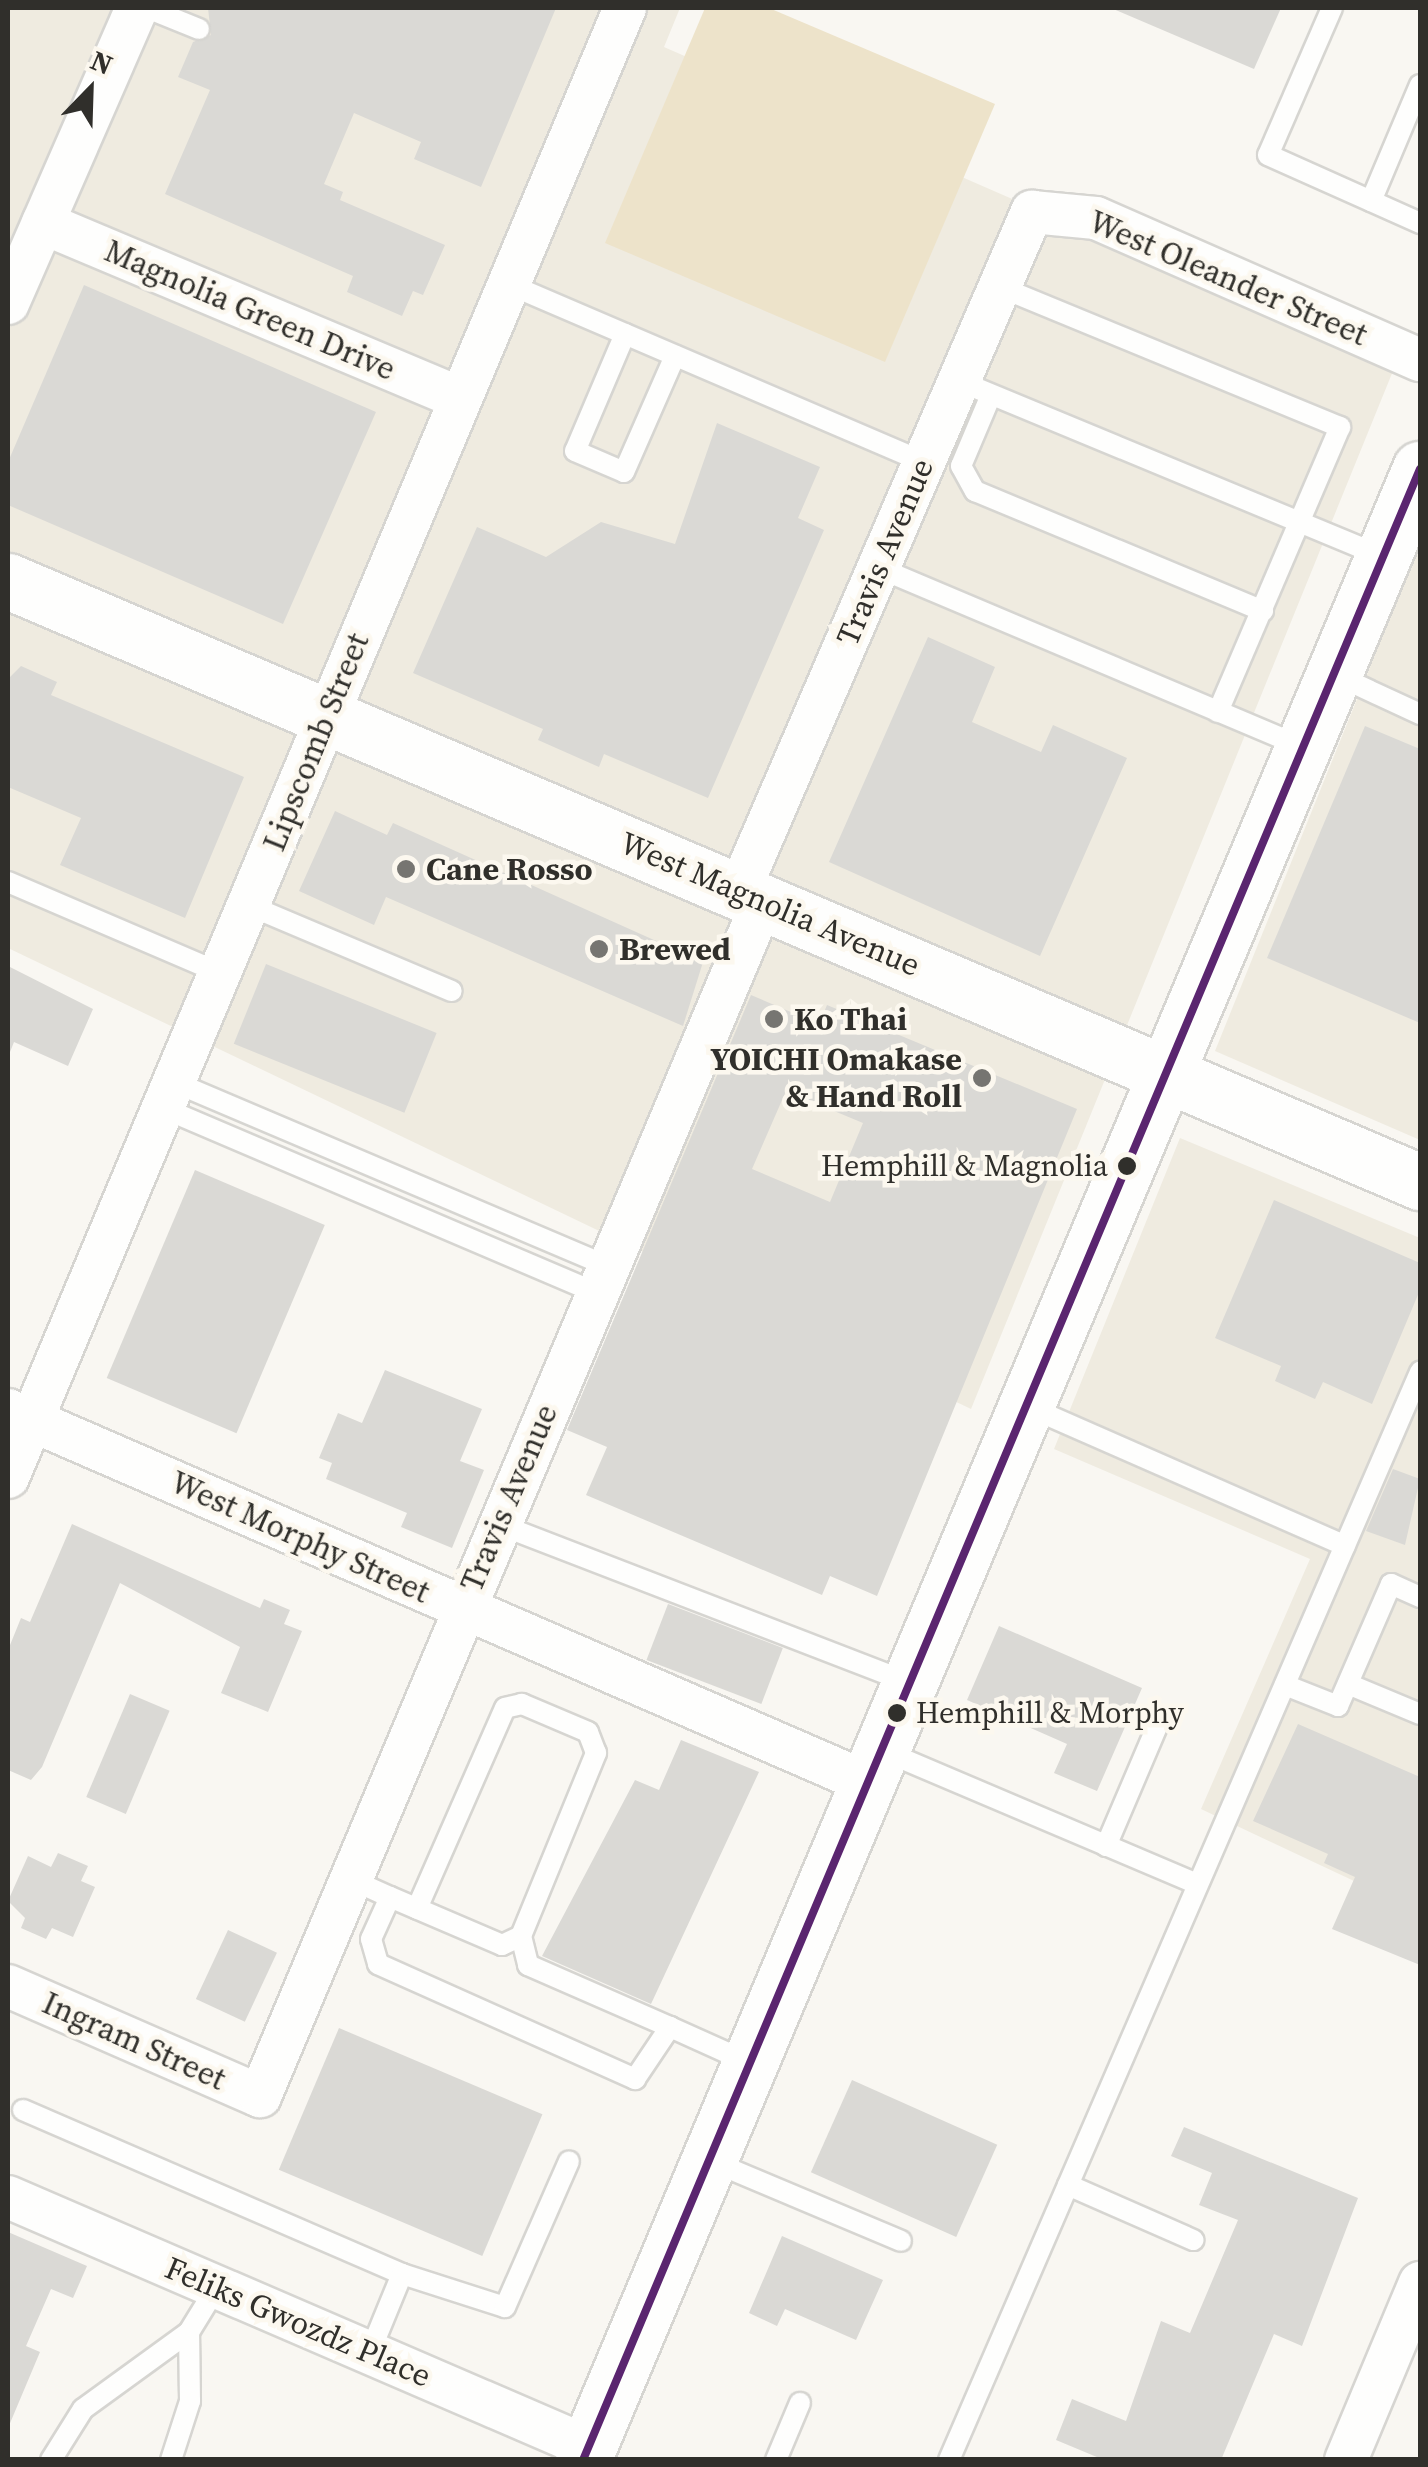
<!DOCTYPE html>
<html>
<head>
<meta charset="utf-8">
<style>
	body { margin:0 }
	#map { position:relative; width:1428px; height:2467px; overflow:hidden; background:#f9f7f2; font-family:"Source Serif 4",serif }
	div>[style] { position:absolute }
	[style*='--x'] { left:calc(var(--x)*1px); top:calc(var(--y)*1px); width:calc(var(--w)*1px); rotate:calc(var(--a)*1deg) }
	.built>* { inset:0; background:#efebe0 }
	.green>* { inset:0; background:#ede3ca }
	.building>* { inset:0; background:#dad9d5; transform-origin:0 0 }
	.roads { filter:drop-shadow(2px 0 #d6d5d1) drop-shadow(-2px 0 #d6d5d1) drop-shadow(0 2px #d6d5d1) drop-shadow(0 -2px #d6d5d1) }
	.lane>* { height:20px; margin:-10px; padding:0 10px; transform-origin:10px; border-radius:10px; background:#fefefd }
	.street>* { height:42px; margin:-21px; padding:0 21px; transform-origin:21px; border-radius:21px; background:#fefefd }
	.secondary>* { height:55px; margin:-27.5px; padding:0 27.5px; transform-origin:27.5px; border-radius:27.5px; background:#fefefd }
	.bus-1>* { height:8px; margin:-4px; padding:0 4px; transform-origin:4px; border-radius:4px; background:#5a256f }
	.dots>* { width:28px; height:28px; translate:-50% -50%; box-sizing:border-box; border:5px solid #fcf8ef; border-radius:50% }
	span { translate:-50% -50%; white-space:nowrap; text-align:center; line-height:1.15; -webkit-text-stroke:9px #fcf8ef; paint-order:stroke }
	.bus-label { font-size:30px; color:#302f2b }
	.right { translate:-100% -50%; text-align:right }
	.left { translate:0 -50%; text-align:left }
	.street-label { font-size:32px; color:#302f2b }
	.poi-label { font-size:32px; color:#302f2b; font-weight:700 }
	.frame { position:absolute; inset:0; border:10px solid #302f2b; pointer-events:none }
	.north { position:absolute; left:40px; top:40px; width:100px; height:100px; -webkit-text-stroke:8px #fcf8ef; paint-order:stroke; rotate:23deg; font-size:28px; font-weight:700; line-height:40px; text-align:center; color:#302f2b }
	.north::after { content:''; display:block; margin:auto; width:35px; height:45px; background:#302f2b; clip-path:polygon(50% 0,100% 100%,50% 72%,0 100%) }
</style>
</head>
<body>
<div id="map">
	<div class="built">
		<i style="clip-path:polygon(8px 8px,680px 8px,664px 47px,1395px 366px,971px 1409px,8px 948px)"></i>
		<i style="clip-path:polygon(1420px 543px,1420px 1140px,1215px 1051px)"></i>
		<i style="clip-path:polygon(1180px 1138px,1420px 1238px,1420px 1912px,1201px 1809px,1310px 1559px,1054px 1449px)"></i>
	</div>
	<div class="green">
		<i style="clip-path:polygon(705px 8px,769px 8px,995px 104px,885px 362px,605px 243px)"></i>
	</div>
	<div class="building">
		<i style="clip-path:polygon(208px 8px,556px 8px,481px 187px,414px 159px,421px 142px,354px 113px,324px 184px,343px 192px,340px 200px,445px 245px,423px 295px,413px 291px,402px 316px,347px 292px,353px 276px,165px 194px,210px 90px,178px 77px,193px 42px,211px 35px)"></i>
		<i style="clip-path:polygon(1111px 8px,1281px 8px,1254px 69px)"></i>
		<i style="clip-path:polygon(84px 285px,376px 412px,283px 624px,8px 505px,8px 462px)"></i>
		<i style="clip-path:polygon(717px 423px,820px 467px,798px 518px,824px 530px,708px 798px,604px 754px,599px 767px,538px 740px,543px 729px,413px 673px,477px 527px,546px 557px,601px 522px,675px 544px)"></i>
		<i style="clip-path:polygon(928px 637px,995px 667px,972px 722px,1041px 752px,1053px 725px,1127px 758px,1040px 956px,829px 862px)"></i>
		<i style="clip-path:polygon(21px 666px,57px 682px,51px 695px,244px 777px,185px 918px,60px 865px,81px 818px,8px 787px,8px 679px)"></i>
		<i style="clip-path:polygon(1365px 726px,1420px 749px,1420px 1023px,1267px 958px)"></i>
		<i style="clip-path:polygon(335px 811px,387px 835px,393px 823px,703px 962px,683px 1026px,386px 897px,374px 925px,299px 891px)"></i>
		<i style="left:266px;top:964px;width:184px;height:86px;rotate:22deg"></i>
		<i style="clip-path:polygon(8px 966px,93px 1009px,68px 1066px,14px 1042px,8px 1057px)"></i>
		<i style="clip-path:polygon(evenodd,751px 995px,819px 1024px,827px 1005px,1077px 1109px,877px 1596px,830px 1576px,822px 1595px,586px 1495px,607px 1447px,567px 1430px,751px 995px,786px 1091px,863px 1123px,830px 1202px,752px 1169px,786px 1091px)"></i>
		<i style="left:195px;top:1170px;width:141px;height:226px;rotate:23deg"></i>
		<i style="clip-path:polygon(1274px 1200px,1420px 1263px,1420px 1290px,1372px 1404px,1323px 1382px,1315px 1399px,1275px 1381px,1281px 1366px,1215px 1338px)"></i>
		<i style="clip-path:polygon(385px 1370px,482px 1409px,460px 1461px,484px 1470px,452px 1548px,401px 1527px,407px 1513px,326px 1479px,332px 1463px,319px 1458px,338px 1413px,362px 1423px)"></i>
		<i style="clip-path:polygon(1393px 1469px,1420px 1479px,1405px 1545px,1366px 1531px)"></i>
		<i style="clip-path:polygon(72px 1524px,260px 1608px,264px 1599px,290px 1610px,284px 1624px,302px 1631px,268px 1712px,221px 1693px,240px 1647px,120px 1583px,42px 1767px,31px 1780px,8px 1770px,8px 1650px,21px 1618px,30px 1622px)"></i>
		<i style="left:668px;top:1604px;width:123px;height:60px;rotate:21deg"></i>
		<i style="clip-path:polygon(999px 1626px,1142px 1688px,1097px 1791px,1054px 1773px,1067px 1744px,967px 1700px)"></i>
		<i style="left:130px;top:1694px;width:43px;height:112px;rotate:23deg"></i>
		<i style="clip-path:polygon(1298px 1724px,1420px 1777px,1420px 1965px,1332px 1929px,1355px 1877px,1324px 1863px,1328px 1854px,1253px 1821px)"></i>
		<i style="clip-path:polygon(681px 1740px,759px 1772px,651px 2004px,542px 1956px,635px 1780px,659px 1790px)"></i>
		<i style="clip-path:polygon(58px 1853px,88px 1866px,81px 1881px,95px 1887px,73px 1937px,52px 1928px,46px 1939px,21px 1928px,25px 1918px,8px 1901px,28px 1856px,51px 1867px)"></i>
		<i style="left:228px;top:1930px;width:54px;height:76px;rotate:25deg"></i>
		<i style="left:339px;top:2028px;width:221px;height:154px;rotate:23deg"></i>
		<i style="left:852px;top:2080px;width:159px;height:101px;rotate:24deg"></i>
		<i style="clip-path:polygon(1184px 2127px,1358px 2198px,1302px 2346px,1274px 2334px,1221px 2460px,1104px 2460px,1056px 2440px,1072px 2399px,1126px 2421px,1161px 2321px,1190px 2333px,1238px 2220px,1199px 2205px,1212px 2173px,1171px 2156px)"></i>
		<i style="clip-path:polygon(8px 2232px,87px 2266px,73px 2298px,51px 2289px,26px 2346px,40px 2352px,8px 2428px)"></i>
		<i style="clip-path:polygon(782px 2236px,883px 2280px,856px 2340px,785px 2309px,777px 2326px,749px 2313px)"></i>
	</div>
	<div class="roads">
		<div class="lane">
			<i style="--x:147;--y:8;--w:56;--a:22"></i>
			<i style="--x:1332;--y:8;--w:160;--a:113.5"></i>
			<i style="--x:1268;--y:155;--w:167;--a:24.1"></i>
			<i style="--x:1371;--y:201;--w:126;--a:-67.1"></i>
			<i style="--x:506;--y:283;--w:455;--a:23.2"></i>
			<i style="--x:1000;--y:287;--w:368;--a:22.4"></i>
			<i style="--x:1340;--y:427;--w:310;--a:113.2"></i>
			<i style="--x:625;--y:334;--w:127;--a:113.1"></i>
			<i style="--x:575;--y:451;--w:53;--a:23.2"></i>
			<i style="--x:624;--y:472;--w:127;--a:-66.3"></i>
			<i style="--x:959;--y:381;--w:458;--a:22.5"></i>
			<i style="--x:991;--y:395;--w:77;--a:112.9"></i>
			<i style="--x:961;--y:466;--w:29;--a:61"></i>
			<i style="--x:975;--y:491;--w:312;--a:22.6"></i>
			<i style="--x:879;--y:568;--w:459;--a:22.9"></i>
			<i style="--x:1336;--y:675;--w:93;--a:24.9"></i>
			<i style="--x:8;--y:882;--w:231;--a:23.2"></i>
			<i style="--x:248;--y:905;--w:221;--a:22.9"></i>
			<i style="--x:174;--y:1082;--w:470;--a:23"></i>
			<i style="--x:163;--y:1108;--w:471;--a:23.1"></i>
			<i style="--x:1029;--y:1407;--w:345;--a:23.7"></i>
			<i style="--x:498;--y:1524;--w:438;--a:21.1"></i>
			<i style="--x:1348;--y:1684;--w:78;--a:22.6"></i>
			<i style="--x:1285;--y:1685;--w:57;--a:21.6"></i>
			<i style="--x:1338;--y:1706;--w:133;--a:-66.5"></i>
			<i style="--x:1391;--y:1584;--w:32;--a:24"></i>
			<i style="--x:884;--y:1751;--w:340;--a:23"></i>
			<i style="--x:1106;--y:1846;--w:135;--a:-66.9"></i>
			<i style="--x:350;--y:1879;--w:44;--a:24.2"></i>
			<i style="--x:390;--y:1897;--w:122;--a:23.2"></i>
			<i style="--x:502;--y:1945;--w:21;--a:-25"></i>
			<i style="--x:521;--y:1936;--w:198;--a:-67.7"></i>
			<i style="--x:596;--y:1753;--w:22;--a:-111"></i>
			<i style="--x:588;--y:1732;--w:72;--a:-157"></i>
			<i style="--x:522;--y:1704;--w:17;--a:167"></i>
			<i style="--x:505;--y:1708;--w:219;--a:113.7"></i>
			<i style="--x:390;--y:1897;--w:46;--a:114.3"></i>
			<i style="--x:371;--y:1939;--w:26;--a:74"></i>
			<i style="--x:378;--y:1964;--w:282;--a:24.1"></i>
			<i style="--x:635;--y:2079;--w:63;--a:-56.1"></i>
			<i style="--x:670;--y:2027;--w:85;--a:24.2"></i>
			<i style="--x:521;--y:1936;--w:30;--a:76"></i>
			<i style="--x:528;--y:1965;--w:155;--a:23.6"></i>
			<i style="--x:23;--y:2110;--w:413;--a:23.4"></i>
			<i style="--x:402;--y:2274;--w:84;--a:112.3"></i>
			<i style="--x:711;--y:2161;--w:206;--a:22.8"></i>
			<i style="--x:1068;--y:2185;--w:137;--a:23.7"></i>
			<i style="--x:402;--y:2274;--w:108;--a:17.8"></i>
			<i style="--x:505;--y:2307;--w:159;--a:-66.3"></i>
			<i style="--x:51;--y:2460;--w:60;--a:-57.9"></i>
			<i style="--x:83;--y:2409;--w:131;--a:-36"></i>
			<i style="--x:189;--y:2332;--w:52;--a:-58.5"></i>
			<i style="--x:171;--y:2460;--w:62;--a:-72.1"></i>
			<i style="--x:190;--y:2401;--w:69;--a:-90.8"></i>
			<i style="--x:776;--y:2460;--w:62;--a:-67.2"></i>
			<i style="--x:949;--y:2460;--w:1186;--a:-66.59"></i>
		</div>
		<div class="street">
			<i style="--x:43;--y:223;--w:449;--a:22.8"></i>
			<i style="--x:8;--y:303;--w:322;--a:-66.4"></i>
			<i style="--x:739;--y:891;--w:740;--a:-66.66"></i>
			<i style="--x:1032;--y:212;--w:64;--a:5.4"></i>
			<i style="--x:1096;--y:218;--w:354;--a:23.7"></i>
			<i style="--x:8;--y:1410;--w:937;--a:23.45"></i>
			<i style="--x:8;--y:1477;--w:1593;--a:-67.22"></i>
			<i style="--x:8;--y:1986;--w:275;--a:23.6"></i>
			<i style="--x:260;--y:2096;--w:1297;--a:-67.17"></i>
			<i style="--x:8;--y:2197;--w:632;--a:23.32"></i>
			<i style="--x:1346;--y:2460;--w:192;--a:-67.3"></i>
		</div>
		<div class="secondary">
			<i style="--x:8;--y:581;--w:1535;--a:23.06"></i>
			<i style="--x:583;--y:2460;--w:2160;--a:-67.2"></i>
		</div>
	</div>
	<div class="bus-1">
		<i style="--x:583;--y:2460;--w:2160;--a:-67.2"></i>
	</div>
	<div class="dots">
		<i style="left:406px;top:869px;background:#767571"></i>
		<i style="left:599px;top:949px;background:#767571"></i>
		<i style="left:774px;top:1019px;background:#767571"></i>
		<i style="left:982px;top:1078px;background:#767571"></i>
		<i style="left:1127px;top:1166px;background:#302f2b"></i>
		<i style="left:897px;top:1713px;background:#302f2b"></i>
	</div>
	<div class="bus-label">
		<span class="right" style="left:1108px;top:1166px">Hemphill &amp; Magnolia</span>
		<span class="left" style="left:916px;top:1713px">Hemphill &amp; Morphy</span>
	</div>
	<div class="street-label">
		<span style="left:1228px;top:278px;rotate:23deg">West Oleander Street</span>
		<span style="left:250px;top:310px;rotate:23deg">Magnolia Green Drive</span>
		<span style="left:885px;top:552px;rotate:-67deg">Travis Avenue</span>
		<span style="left:316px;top:742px;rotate:-68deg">Lipscomb Street</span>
		<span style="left:770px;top:904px;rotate:23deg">West Magnolia Avenue</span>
		<span style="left:509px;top:1498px;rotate:-67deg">Travis Avenue</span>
		<span style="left:300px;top:1537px;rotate:24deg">West Morphy Street</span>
		<span style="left:134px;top:2041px;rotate:24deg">Ingram Street</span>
		<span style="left:298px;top:2322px;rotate:23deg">Feliks Gwozdz Place</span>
	</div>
	<div class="poi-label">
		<span class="left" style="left:426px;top:869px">Cane Rosso</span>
		<span class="left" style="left:619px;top:949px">Brewed</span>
		<span class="left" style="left:794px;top:1019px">Ko Thai</span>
		<span class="right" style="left:962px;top:1078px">YOICHI Omakase<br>&amp; Hand Roll</span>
	</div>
	<div class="frame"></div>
	<div class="north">N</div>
</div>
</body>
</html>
